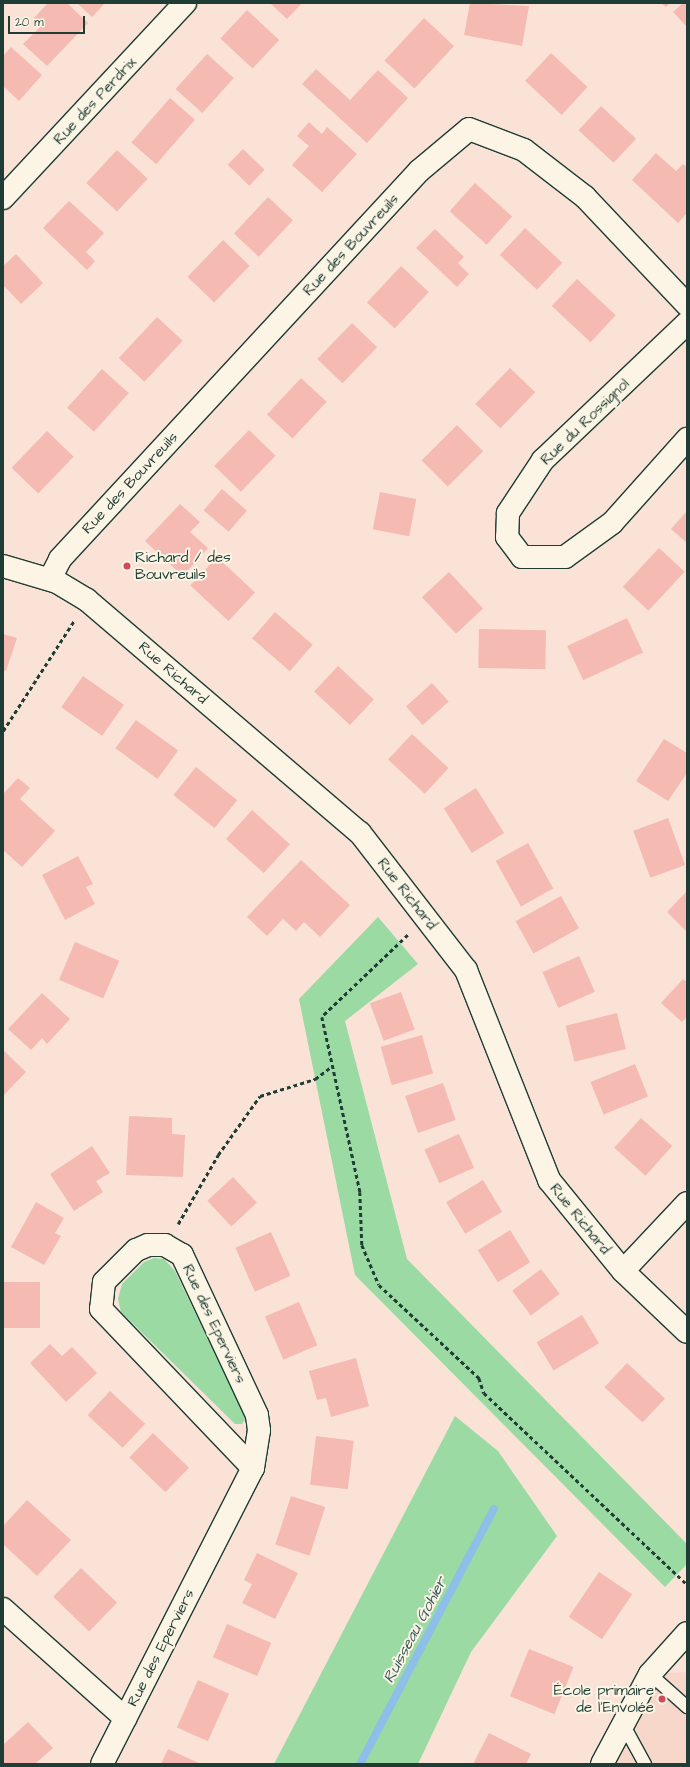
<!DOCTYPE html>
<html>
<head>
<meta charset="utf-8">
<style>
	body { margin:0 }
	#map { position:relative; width:690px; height:1767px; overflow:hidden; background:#fae3d6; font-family:"Architects Daughter",sans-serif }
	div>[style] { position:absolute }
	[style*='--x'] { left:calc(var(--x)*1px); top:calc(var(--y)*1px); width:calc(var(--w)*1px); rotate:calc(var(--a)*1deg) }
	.built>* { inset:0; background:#f8d7cb }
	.green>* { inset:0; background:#9bdaa3 }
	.stream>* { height:8px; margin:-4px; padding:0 4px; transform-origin:4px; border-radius:4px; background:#8ebfe9 }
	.building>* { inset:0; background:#f5bab2; transform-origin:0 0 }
	.path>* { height:2.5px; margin-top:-1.25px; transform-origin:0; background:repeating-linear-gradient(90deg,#1f3d34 0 4px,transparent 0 7px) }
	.roads { filter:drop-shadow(1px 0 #1f3d34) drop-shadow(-1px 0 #1f3d34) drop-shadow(0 1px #1f3d34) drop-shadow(0 -1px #1f3d34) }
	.service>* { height:12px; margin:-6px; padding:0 6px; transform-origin:6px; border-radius:6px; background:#fcf5e5 }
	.minor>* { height:22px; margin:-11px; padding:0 11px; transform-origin:11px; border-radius:11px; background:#fcf5e5 }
	.dots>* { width:11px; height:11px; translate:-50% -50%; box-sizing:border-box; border:2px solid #fcf5e5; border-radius:50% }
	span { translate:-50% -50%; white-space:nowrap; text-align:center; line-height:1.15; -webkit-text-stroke:4px #fcf5e5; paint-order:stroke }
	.street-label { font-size:15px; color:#1f3d34 }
	.poi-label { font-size:15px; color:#1f3d34 }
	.left { translate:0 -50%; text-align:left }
	.right { translate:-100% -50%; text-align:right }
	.water-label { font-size:16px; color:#3b5e61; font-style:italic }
	.frame { position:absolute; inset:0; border:4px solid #1f3d34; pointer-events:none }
	.scale { position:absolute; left:8px; top:16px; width:77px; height:18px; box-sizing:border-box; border:2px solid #1f3d34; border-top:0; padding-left:5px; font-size:12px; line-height:14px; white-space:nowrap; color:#1f3d34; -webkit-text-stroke:3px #fcf5e5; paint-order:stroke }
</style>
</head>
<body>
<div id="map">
	<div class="built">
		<i style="clip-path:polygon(687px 1672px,687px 1764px,602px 1764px,650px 1674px)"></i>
	</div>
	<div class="green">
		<i style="clip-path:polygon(378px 917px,418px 964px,345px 1021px,407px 1259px,687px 1544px,687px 1564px,665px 1587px,355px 1275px,299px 999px)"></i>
		<i style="clip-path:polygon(154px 1258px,164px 1259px,175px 1271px,246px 1418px,242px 1424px,235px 1424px,121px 1312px,118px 1299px,122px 1284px,144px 1262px)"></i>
		<i style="clip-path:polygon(455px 1416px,498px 1451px,557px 1536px,471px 1652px,418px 1764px,274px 1764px)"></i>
	</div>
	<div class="stream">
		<i style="--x:360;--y:1764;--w:288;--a:-62.3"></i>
	</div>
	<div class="building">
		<i style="clip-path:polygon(48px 3px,67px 3px,88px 23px,47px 66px,23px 44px,41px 26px,33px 19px)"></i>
		<i style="clip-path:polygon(77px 3px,105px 3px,92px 17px)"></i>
		<i style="clip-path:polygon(270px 3px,302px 3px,287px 19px)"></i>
		<i style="clip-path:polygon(470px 3px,529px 6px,522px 46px,464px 35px)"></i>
		<i style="clip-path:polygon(661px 3px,670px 3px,666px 7px)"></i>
		<i style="clip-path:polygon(683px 3px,687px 3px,687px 27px,673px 12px)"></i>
		<i style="left:247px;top:10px;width:44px;height:39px;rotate:43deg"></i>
		<i style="left:424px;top:18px;width:41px;height:58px;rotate:43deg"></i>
		<i style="clip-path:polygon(11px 47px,42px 75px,19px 101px,3px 86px,3px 56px)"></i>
		<i style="left:551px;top:53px;width:50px;height:38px;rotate:43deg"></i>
		<i style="left:207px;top:54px;width:36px;height:47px;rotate:42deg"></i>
		<i style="clip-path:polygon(316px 69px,350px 100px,378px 70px,408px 98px,367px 143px,302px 84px)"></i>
		<i style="left:170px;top:98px;width:33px;height:59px;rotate:41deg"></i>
		<i style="left:601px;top:106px;width:48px;height:33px;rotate:43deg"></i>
		<i style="clip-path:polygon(309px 122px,322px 134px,327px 127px,357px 154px,322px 192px,292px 165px,309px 146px,297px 136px)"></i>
		<i style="left:243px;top:149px;width:30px;height:22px;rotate:44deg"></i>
		<i style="left:117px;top:150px;width:42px;height:45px;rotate:43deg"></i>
		<i style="clip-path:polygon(656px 153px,676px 171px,683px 164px,687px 167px,687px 213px,678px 223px,632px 180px)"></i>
		<i style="left:475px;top:183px;width:50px;height:38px;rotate:42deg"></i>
		<i style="left:268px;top:197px;width:34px;height:50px;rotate:43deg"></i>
		<i style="clip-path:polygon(69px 201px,104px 233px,86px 252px,95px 261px,87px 270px,43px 228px)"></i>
		<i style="left:525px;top:228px;width:51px;height:37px;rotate:43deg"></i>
		<i style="clip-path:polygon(435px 229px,464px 257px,458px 263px,469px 274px,457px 287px,416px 248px)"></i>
		<i style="left:223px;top:240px;width:37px;height:51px;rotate:44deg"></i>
		<i style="clip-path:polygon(16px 254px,43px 283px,21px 304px,3px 285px,3px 266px)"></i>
		<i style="left:401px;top:266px;width:38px;height:50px;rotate:43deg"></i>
		<i style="left:577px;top:279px;width:53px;height:37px;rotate:43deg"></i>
		<i style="left:157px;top:317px;width:35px;height:56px;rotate:43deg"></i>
		<i style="left:352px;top:323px;width:35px;height:50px;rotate:44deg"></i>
		<i style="left:510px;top:368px;width:35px;height:50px;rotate:44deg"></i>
		<i style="left:102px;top:369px;width:36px;height:52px;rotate:42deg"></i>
		<i style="left:301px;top:378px;width:35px;height:50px;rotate:43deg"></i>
		<i style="left:457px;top:425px;width:37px;height:50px;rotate:45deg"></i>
		<i style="left:249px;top:430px;width:37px;height:50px;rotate:44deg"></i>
		<i style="left:47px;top:431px;width:37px;height:51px;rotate:44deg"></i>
		<i style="left:222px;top:489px;width:33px;height:28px;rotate:41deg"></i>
		<i style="left:380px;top:492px;width:37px;height:38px;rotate:11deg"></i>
		<i style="clip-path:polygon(180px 504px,200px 522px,190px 532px,208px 548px,183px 576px,145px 541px)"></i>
		<i style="clip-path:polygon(687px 511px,687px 543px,671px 529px)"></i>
		<i style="left:659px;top:548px;width:35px;height:53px;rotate:43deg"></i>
		<i style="left:217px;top:557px;width:52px;height:39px;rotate:43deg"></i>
		<i style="left:449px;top:572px;width:50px;height:37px;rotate:47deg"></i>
		<i style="left:275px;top:612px;width:50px;height:35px;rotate:41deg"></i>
		<i style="left:627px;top:618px;width:38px;height:66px;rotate:65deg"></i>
		<i style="left:479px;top:629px;width:67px;height:39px;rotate:1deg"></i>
		<i style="clip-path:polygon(3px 634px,17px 638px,6px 671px,3px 670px)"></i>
		<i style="left:338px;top:666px;width:49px;height:35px;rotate:43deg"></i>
		<i style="left:83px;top:676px;width:50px;height:38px;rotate:35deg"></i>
		<i style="left:432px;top:683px;width:25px;height:35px;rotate:48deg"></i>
		<i style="left:136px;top:720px;width:52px;height:35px;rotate:36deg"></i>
		<i style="left:412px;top:734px;width:50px;height:35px;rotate:43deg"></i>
		<i style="clip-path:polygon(664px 739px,687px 753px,687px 773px,668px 801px,636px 781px)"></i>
		<i style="left:196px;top:767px;width:53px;height:36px;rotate:39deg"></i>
		<i style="clip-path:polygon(18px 778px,30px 788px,20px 799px,55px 831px,22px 867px,3px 850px,3px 794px)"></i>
		<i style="left:476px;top:788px;width:53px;height:38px;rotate:58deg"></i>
		<i style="left:252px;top:810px;width:51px;height:39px;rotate:42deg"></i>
		<i style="left:668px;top:818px;width:50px;height:37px;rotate:70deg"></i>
		<i style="left:528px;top:843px;width:52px;height:37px;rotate:61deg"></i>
		<i style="clip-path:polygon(78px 856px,93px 884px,86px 887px,95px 904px,65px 920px,42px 875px)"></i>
		<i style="clip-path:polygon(301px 860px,350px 905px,320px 937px,304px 922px,296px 931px,283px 919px,267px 936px,247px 917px)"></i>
		<i style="clip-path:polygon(687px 891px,687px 932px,667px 912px)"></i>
		<i style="left:561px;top:896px;width:37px;height:52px;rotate:61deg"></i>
		<i style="left:75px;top:942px;width:48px;height:41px;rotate:23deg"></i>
		<i style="left:579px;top:956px;width:39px;height:40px;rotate:66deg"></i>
		<i style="clip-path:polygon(683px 979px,687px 982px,687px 1017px,682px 1022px,661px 1003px)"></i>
		<i style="left:401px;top:992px;width:40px;height:33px;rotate:70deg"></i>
		<i style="clip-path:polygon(42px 993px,70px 1019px,47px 1044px,42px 1038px,31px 1050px,8px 1029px)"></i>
		<i style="left:617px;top:1013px;width:37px;height:53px;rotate:76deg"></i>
		<i style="left:422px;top:1035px;width:40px;height:43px;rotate:74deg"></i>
		<i style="clip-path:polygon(3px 1050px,26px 1072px,3px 1096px)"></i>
		<i style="left:635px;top:1064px;width:35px;height:48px;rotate:68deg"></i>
		<i style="left:443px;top:1083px;width:39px;height:40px;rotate:71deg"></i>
		<i style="clip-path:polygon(129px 1116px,172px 1118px,172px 1134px,185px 1135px,183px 1177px,126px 1175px)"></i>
		<i style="left:641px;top:1118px;width:42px;height:40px;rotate:42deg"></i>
		<i style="left:459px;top:1134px;width:37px;height:38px;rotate:66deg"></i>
		<i style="clip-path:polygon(92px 1146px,110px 1173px,96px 1181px,103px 1192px,74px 1211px,50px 1174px)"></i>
		<i style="left:233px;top:1177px;width:35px;height:35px;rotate:47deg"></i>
		<i style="left:483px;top:1180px;width:37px;height:43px;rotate:59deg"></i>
		<i style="clip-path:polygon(36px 1202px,64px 1218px,55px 1233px,61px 1236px,44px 1265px,11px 1247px)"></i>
		<i style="left:510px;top:1230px;width:38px;height:38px;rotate:58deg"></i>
		<i style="left:271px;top:1232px;width:48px;height:39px;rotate:66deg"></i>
		<i style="left:541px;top:1269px;width:31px;height:36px;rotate:53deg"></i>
		<i style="left:3px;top:1282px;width:37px;height:46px"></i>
		<i style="left:299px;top:1302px;width:47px;height:37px;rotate:67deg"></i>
		<i style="left:582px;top:1315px;width:33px;height:53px;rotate:59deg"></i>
		<i style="clip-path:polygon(50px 1344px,62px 1356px,72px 1347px,97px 1373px,66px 1402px,30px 1363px)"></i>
		<i style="clip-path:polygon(356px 1358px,369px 1406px,331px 1417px,326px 1398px,317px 1400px,309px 1371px)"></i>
		<i style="left:627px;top:1363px;width:52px;height:33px;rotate:43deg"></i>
		<i style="left:110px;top:1391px;width:48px;height:33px;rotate:43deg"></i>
		<i style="left:153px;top:1433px;width:50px;height:34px;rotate:44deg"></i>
		<i style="left:316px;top:1436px;width:38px;height:49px;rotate:7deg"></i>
		<i style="left:291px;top:1496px;width:36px;height:51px;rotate:18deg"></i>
		<i style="clip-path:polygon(27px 1500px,71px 1540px,37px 1576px,3px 1544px,3px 1526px)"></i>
		<i style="clip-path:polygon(257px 1553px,298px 1573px,275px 1619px,242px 1603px,252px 1584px,244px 1580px)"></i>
		<i style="left:81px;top:1568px;width:50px;height:40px;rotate:44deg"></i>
		<i style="left:599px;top:1572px;width:40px;height:54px;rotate:34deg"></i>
		<i style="left:227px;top:1624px;width:48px;height:36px;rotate:23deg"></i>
		<i style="left:529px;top:1649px;width:48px;height:51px;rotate:22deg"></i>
		<i style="left:198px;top:1680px;width:34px;height:52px;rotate:24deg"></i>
		<i style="clip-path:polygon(28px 1722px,53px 1748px,35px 1764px,3px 1764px,3px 1745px)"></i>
		<i style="clip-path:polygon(489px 1733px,531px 1754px,526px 1764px,473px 1764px)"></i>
		<i style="clip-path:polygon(168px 1749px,201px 1764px,161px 1764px)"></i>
	</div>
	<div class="path">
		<i style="--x:3;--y:731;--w:131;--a:-57.2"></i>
		<i style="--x:408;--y:935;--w:119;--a:136.4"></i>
		<i style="--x:322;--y:1017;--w:179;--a:77.7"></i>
		<i style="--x:360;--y:1192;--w:53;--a:87.8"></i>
		<i style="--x:362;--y:1245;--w:43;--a:67"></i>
		<i style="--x:379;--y:1285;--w:137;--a:42.9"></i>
		<i style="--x:479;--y:1378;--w:16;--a:72"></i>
		<i style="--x:484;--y:1393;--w:279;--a:43.3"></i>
		<i style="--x:178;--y:1224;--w:80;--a:-59.9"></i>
		<i style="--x:218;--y:1155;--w:72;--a:-54.6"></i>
		<i style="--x:260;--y:1096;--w:58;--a:-17.2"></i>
		<i style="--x:315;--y:1079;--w:20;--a:-37"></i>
	</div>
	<div class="roads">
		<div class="service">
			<i style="--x:650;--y:1674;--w:50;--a:41.7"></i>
			<i style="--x:623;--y:1724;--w:46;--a:61.2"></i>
		</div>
		<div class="minor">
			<i style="--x:3;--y:198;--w:267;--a:-47"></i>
			<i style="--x:687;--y:323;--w:199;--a:136.4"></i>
			<i style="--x:543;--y:460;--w:64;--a:123.4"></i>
			<i style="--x:508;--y:513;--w:24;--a:92"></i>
			<i style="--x:507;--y:537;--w:25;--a:53"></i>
			<i style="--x:522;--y:557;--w:43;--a:0"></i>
			<i style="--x:565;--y:557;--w:58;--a:-35.9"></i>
			<i style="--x:612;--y:523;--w:113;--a:-48.2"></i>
			<i style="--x:3;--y:566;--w:56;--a:16.5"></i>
			<i style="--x:57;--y:582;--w:35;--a:31"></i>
			<i style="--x:87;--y:600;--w:359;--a:40.5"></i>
			<i style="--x:360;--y:833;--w:173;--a:52.3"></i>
			<i style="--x:466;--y:970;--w:226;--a:68.4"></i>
			<i style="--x:549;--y:1180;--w:117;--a:50.9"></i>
			<i style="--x:623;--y:1271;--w:88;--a:43.6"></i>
			<i style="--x:50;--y:579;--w:22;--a:-63"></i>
			<i style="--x:60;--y:559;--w:529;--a:-47.22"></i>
			<i style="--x:419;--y:171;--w:65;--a:-40"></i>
			<i style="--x:469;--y:129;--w:59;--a:20.9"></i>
			<i style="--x:524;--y:150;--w:77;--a:37.6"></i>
			<i style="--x:585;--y:197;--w:149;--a:46.6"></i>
			<i style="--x:623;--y:1271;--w:93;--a:-46.7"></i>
			<i style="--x:3;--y:1609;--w:164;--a:41.8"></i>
			<i style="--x:102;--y:1764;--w:332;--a:-63"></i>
			<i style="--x:253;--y:1468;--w:38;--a:-81"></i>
			<i style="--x:259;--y:1430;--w:15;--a:-98"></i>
			<i style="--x:257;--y:1415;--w:177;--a:-115.1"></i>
			<i style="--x:182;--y:1255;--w:20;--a:-150"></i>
			<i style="--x:165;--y:1245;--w:17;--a:180"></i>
			<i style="--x:148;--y:1245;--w:13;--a:157"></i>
			<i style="--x:136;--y:1250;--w:45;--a:135"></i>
			<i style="--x:104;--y:1282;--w:27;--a:96"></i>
			<i style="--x:101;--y:1309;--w:220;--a:46.3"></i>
			<i style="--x:602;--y:1764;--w:102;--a:-61.9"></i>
			<i style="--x:650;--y:1674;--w:55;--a:-47.9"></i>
		</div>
	</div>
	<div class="dots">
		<i style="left:127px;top:566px;background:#d1495b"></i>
		<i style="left:662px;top:1699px;background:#d1495b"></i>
	</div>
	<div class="street-label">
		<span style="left:95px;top:101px;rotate:-47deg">Rue des Perdrix</span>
		<span style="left:351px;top:245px;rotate:-47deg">Rue des Bouvreuils</span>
		<span style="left:585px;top:422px;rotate:-44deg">Rue du Rossignol</span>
		<span style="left:130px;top:483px;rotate:-47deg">Rue des Bouvreuils</span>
		<span style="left:173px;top:673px;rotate:41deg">Rue Richard</span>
		<span style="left:407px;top:894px;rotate:52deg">Rue Richard</span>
		<span style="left:580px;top:1219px;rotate:51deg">Rue Richard</span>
		<span style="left:214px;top:1324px;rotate:65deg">Rue des Eperviers</span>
		<span style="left:161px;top:1648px;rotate:-63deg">Rue des Eperviers</span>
	</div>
	<div class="poi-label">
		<span class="left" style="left:135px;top:566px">Richard / des<br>Bouvreuils</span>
		<span class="right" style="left:654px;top:1699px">École primaire<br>de l'Envolée</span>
	</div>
	<div class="water-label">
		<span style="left:415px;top:1630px;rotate:-62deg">Ruisseau Gohier</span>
	</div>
	<div class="frame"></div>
	<div class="scale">20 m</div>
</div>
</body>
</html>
